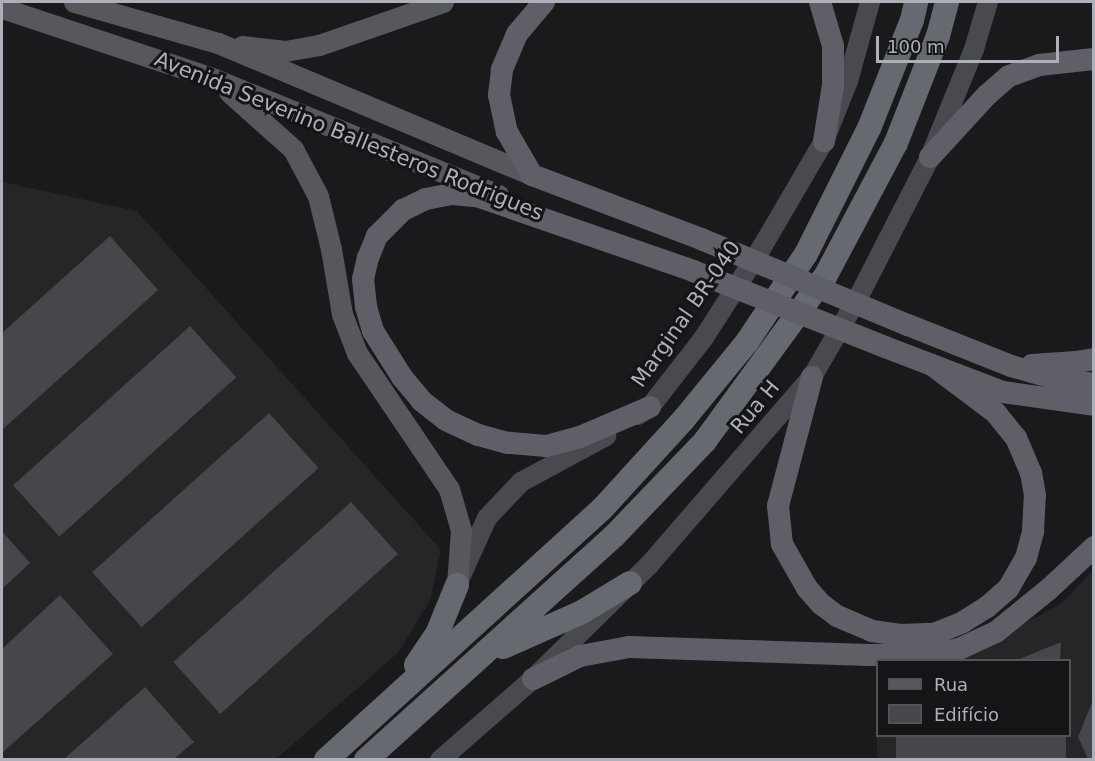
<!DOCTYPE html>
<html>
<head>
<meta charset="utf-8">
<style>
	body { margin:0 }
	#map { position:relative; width:1095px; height:761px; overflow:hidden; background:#1a191b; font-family:"DejaVu Sans",sans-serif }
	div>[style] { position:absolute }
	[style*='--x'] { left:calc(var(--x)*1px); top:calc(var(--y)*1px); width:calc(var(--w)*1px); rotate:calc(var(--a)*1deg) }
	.built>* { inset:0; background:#262628 }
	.building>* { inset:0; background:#47474b; transform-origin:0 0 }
	.secondary>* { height:20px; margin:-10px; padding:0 10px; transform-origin:10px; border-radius:10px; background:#494a50 }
	.primary>* { height:21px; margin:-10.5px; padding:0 10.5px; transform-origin:10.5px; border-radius:10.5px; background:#57585e }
	.trunk>* { height:22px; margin:-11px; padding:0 11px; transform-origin:11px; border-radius:11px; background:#5f6067 }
	.motorway>* { height:24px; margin:-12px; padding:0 12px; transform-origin:12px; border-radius:12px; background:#676970 }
	.trunk-bridge>* { height:22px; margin:-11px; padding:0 11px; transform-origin:11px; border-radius:11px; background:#5f6067 }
	span { translate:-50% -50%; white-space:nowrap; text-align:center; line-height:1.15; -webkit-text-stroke:6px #151416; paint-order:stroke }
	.street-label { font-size:21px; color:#adb0b9 }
	.frame { position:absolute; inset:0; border:3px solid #adb0b9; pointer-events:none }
	.legend { position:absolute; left:876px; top:659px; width:195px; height:78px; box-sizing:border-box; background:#151416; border:2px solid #525257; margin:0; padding:8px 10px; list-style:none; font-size:18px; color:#adb0b9 }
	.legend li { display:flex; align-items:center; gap:12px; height:30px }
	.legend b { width:30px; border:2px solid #525257 }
	.scale { position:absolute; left:876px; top:36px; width:183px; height:27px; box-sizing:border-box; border:3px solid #adb0b9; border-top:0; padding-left:8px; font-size:18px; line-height:21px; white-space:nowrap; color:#adb0b9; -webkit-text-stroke:4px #151416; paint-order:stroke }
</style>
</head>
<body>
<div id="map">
	<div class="built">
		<i style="clip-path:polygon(2px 182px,137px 211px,441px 550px,430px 600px,398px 653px,276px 759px,2px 760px)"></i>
		<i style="clip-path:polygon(1093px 570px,1093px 759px,877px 760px,877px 682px,878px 736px,1070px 736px,1070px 660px,955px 660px,1061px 604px)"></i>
	</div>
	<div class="building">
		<i style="clip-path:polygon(110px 236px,158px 290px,2px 430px,2px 333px)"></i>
		<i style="left:190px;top:326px;width:69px;height:238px;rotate:48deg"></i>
		<i style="left:269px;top:413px;width:74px;height:238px;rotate:48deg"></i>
		<i style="left:351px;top:502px;width:70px;height:239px;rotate:48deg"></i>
		<i style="clip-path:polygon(2px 531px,30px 563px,2px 589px)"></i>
		<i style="clip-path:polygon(60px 595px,113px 654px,2px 753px,2px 649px)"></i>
		<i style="clip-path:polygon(1061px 642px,1060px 660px,1017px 660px)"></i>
		<i style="clip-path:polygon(145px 687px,194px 742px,174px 759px,64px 759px)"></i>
		<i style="clip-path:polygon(1093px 700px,1094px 759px,1088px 759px,1078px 737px)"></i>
		<i style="left:896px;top:735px;width:170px;height:24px"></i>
	</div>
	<div class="secondary">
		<i style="--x:638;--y:415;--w:14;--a:-34"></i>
		<i style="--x:650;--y:407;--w:86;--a:-52.1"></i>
		<i style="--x:703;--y:339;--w:109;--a:-57.3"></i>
		<i style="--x:762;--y:247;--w:123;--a:-59.7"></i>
		<i style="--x:824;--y:141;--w:65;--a:-68.2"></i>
		<i style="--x:848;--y:81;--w:82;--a:-74.4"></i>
		<i style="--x:459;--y:580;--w:68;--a:-65.7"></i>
		<i style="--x:487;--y:518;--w:50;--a:-46.6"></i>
		<i style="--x:521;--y:482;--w:97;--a:-28.4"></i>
		<i style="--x:440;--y:760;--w:123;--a:-41.1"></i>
		<i style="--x:533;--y:679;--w:163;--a:-44.5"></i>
		<i style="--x:649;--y:565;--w:249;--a:-49.1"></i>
		<i style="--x:812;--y:377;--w:98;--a:-60"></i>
		<i style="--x:861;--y:292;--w:152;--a:-62.9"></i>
		<i style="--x:930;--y:157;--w:117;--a:-67.8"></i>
		<i style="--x:974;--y:49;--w:49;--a:-73.4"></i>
	</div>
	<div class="primary">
		<i style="--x:74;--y:2;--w:150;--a:15.9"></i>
		<i style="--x:218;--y:43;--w:341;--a:22.8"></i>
		<i style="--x:2;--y:8;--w:221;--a:18.4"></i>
		<i style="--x:212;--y:78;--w:309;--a:22.2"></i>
		<i style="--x:242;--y:46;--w:43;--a:6.6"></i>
		<i style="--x:285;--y:51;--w:35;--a:-10"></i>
		<i style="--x:319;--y:45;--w:131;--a:-19.1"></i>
		<i style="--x:229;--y:92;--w:86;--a:41.7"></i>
		<i style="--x:293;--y:149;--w:53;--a:62"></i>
		<i style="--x:318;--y:196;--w:55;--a:76.2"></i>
		<i style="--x:331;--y:249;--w:66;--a:80.4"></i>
		<i style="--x:342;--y:314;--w:42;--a:69"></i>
		<i style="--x:357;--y:353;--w:164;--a:55.9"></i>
		<i style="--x:449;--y:489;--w:43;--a:73.7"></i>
		<i style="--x:461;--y:530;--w:55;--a:94.2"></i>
	</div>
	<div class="trunk">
		<i style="--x:544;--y:2;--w:42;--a:130.2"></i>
		<i style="--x:517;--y:34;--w:39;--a:113"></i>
		<i style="--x:502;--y:70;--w:25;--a:97"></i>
		<i style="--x:499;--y:95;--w:38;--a:78"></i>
		<i style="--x:507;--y:132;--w:50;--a:59.8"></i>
		<i style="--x:532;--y:175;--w:181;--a:20.7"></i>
		<i style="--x:820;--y:2;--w:46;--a:73.5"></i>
		<i style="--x:833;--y:46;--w:39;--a:90"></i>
		<i style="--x:833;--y:85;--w:57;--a:99.1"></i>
		<i style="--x:930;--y:157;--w:84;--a:-47.4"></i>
		<i style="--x:987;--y:95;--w:29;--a:-41"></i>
		<i style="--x:1009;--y:76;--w:32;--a:-20"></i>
		<i style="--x:1039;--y:65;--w:55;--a:-6.2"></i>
		<i style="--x:908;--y:325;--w:111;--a:21.7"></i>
		<i style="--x:1011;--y:366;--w:44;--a:15.9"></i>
		<i style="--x:1053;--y:378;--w:41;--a:8.3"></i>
		<i style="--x:885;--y:347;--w:126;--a:20.9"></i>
		<i style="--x:1003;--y:392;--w:92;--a:8.1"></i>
		<i style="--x:1032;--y:365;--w:44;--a:-3.9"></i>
		<i style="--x:1076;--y:362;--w:18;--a:-9"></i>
		<i style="--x:812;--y:377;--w:133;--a:104.8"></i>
		<i style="--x:778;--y:506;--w:38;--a:84"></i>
		<i style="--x:782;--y:544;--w:51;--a:60.4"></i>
		<i style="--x:807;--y:588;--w:21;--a:49"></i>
		<i style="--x:821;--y:604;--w:20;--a:37"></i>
		<i style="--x:837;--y:616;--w:38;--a:23"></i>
		<i style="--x:872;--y:631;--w:27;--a:8"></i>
		<i style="--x:899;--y:635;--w:35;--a:-2"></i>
		<i style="--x:934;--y:634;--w:31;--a:-22"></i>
		<i style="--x:963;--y:622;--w:28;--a:-32"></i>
		<i style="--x:987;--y:607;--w:28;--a:-41"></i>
		<i style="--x:1008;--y:589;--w:36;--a:-60"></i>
		<i style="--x:1026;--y:558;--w:28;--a:-75"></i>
		<i style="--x:1033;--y:531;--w:36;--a:-87"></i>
		<i style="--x:1035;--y:495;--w:22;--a:-100"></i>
		<i style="--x:1031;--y:473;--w:38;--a:-113"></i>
		<i style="--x:1016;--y:438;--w:32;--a:-129"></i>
		<i style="--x:996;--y:413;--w:80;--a:-143.1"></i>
		<i style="--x:650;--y:407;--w:76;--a:156.8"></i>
		<i style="--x:580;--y:437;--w:35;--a:165"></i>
		<i style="--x:546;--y:446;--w:38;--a:-175"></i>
		<i style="--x:508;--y:443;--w:31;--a:-165"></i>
		<i style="--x:478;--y:435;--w:35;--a:-155"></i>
		<i style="--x:446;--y:420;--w:31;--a:-142"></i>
		<i style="--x:422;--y:401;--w:31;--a:-130"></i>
		<i style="--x:402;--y:377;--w:54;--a:-122.2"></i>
		<i style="--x:373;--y:331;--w:25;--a:-106"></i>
		<i style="--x:366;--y:307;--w:28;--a:-96"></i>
		<i style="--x:363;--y:279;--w:22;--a:-77"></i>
		<i style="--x:368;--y:258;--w:24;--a:-68"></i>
		<i style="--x:377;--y:236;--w:37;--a:-45"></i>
		<i style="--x:403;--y:210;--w:25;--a:-26"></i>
		<i style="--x:426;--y:199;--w:26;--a:-11"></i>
		<i style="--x:452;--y:194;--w:25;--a:5"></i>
		<i style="--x:477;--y:196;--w:229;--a:19.1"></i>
		<i style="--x:533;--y:679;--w:52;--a:-26.1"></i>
		<i style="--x:580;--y:656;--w:50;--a:-10.4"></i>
		<i style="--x:629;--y:647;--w:240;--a:1.9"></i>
		<i style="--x:869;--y:655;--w:66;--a:-0.9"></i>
		<i style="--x:935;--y:654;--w:25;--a:-12"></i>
		<i style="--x:959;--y:649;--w:41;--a:-24.7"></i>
		<i style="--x:996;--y:632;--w:68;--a:-39.1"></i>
		<i style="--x:1049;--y:589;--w:62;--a:-43"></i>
	</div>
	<div class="motorway">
		<i style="--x:503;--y:647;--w:86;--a:-23.9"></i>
		<i style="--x:582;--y:612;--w:56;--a:-31.1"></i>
		<i style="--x:416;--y:665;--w:37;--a:-56"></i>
		<i style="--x:437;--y:634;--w:53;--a:-67.8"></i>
		<i style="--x:326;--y:760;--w:372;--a:-42.3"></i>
		<i style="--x:601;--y:510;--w:123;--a:-47.6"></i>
		<i style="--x:684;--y:419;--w:99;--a:-50.7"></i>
		<i style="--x:747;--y:342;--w:106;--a:-56.2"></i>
		<i style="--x:806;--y:254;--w:143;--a:-63.4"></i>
		<i style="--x:870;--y:126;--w:114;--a:-68.4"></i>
		<i style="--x:912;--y:20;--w:18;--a:-77"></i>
		<i style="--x:366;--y:760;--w:334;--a:-42.1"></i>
		<i style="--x:614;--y:536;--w:132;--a:-46.2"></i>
		<i style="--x:705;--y:441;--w:205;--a:-53.9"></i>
		<i style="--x:826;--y:275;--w:149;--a:-62.1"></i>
		<i style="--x:896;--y:143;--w:115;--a:-68.6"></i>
		<i style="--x:938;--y:36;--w:35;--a:-75"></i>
	</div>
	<div class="trunk-bridge">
		<i style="--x:701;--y:239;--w:224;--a:22.6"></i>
		<i style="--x:693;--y:271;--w:206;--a:21.6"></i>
	</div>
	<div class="street-label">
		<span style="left:349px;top:136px;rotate:22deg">Avenida Severino Ballesteros Rodrigues</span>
		<span style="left:686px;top:314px;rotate:-55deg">Marginal BR-040</span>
		<span style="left:755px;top:407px;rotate:-50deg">Rua H</span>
	</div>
	<div class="frame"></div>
	<ul class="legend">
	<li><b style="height:8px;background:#57585e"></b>Rua</li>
	<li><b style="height:16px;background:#47474b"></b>Edifício</li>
	</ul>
	<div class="scale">100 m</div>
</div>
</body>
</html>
